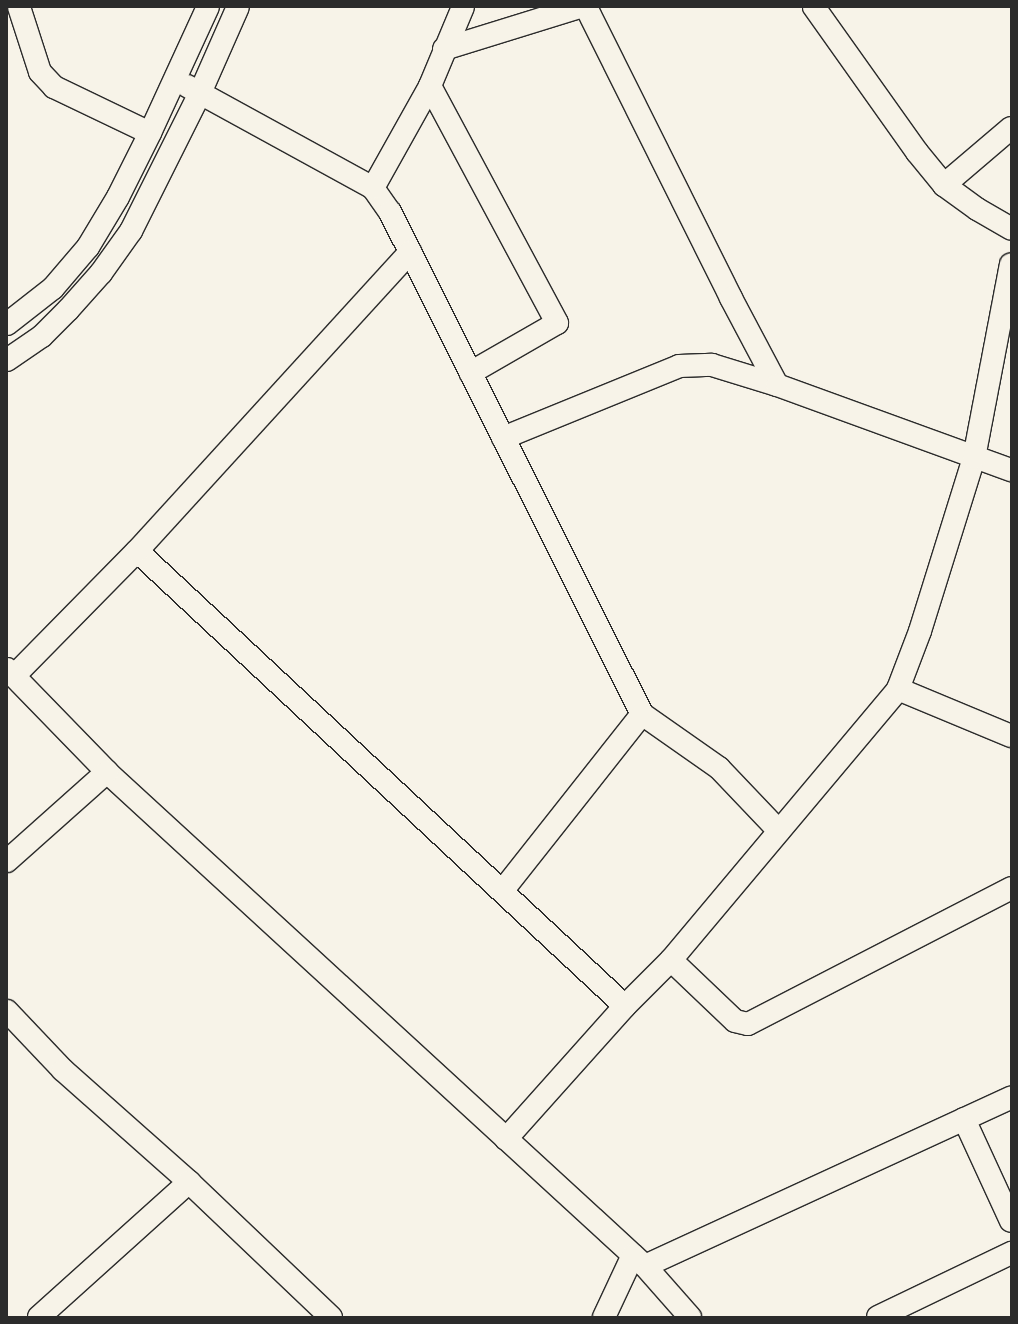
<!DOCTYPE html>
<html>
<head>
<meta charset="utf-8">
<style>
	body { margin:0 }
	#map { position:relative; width:1018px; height:1324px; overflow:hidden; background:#f7f3e8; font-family:"Shantell Sans",sans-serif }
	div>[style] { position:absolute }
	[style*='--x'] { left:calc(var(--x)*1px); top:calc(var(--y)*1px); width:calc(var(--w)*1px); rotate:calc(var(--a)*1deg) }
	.roads { filter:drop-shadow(1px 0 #2b2b2b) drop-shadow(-1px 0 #2b2b2b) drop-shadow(0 1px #2b2b2b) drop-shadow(0 -1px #2b2b2b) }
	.minor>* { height:22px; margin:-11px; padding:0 11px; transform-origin:11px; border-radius:11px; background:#f7f3e8 }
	span { translate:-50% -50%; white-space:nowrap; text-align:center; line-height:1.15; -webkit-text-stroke:4px #f7f3e8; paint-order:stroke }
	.frame { position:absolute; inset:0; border:8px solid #2b2b2b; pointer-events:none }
</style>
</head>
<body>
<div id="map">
	<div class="roads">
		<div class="minor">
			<i style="--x:19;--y:7;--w:68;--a:72.1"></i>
			<i style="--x:40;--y:72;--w:21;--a:47"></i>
			<i style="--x:54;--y:87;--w:106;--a:25.6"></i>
			<i style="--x:463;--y:7;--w:86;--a:112.7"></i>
			<i style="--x:430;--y:86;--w:117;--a:119.2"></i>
			<i style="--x:373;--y:188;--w:29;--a:55"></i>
			<i style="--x:390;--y:212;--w:562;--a:63.34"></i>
			<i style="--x:586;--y:7;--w:325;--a:63.5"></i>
			<i style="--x:731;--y:298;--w:98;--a:62.1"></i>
			<i style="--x:814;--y:7;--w:178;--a:54.6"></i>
			<i style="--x:917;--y:152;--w:43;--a:50.7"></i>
			<i style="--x:944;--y:185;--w:41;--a:36"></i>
			<i style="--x:977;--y:209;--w:39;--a:30"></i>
			<i style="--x:444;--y:49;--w:142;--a:-17.2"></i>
			<i style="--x:187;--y:86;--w:212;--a:28.7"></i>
			<i style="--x:430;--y:86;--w:269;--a:61.8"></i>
			<i style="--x:557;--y:323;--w:100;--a:150.1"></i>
			<i style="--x:944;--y:185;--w:88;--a:-40.4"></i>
			<i style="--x:7;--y:324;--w:58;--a:-38"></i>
			<i style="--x:53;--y:288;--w:54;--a:-49.5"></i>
			<i style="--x:88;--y:247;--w:58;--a:-59"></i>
			<i style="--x:118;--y:197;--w:72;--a:-63.4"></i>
			<i style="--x:150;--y:133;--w:139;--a:-65.3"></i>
			<i style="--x:7;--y:360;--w:42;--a:-34.4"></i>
			<i style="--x:42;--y:336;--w:37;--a:-45"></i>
			<i style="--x:68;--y:310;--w:50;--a:-48.3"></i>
			<i style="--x:101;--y:273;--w:52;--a:-54.5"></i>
			<i style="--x:131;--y:231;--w:154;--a:-63.4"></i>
			<i style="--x:200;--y:93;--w:94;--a:-66.2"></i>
			<i style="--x:503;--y:438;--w:190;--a:-22.2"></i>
			<i style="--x:679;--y:366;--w:33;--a:-2"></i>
			<i style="--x:712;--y:365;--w:68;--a:17.1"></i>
			<i style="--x:777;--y:385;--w:249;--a:20"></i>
			<i style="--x:137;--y:551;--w:667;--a:43"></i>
			<i style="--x:7;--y:669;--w:144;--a:45.8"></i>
			<i style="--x:107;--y:772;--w:730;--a:42.56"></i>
			<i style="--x:645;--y:1266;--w:68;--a:48.6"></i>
			<i style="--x:14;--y:676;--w:175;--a:-45.5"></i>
			<i style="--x:137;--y:551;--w:405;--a:-47.6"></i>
			<i style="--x:898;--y:689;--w:122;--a:22.6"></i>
			<i style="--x:7;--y:861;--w:134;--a:-41.7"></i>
			<i style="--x:503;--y:890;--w:224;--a:-51.7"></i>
			<i style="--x:642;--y:714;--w:94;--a:35"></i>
			<i style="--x:719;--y:768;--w:87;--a:46.4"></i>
			<i style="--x:671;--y:960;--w:88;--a:43.6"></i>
			<i style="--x:735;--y:1021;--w:13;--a:13"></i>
			<i style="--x:748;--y:1024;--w:296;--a:-27.3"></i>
			<i style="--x:7;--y:1011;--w:81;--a:46.5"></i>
			<i style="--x:63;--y:1070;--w:169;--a:41.6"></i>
			<i style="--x:189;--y:1182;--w:196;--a:43.6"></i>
			<i style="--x:964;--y:1119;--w:112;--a:65.3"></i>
			<i style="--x:506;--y:1139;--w:178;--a:-48.2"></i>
			<i style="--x:625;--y:1006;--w:65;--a:-45"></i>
			<i style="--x:671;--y:960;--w:354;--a:-50"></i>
			<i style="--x:898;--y:689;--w:62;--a:-69.2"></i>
			<i style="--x:920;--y:631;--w:181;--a:-72.7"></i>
			<i style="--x:974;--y:458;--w:197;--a:-79.2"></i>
			<i style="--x:645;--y:1266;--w:403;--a:-24.7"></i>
			<i style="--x:39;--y:1317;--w:202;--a:-42"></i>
			<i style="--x:604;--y:1317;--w:68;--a:-64.9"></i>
			<i style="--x:878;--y:1317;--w:148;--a:-25.7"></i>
		</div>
	</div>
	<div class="frame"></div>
</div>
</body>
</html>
